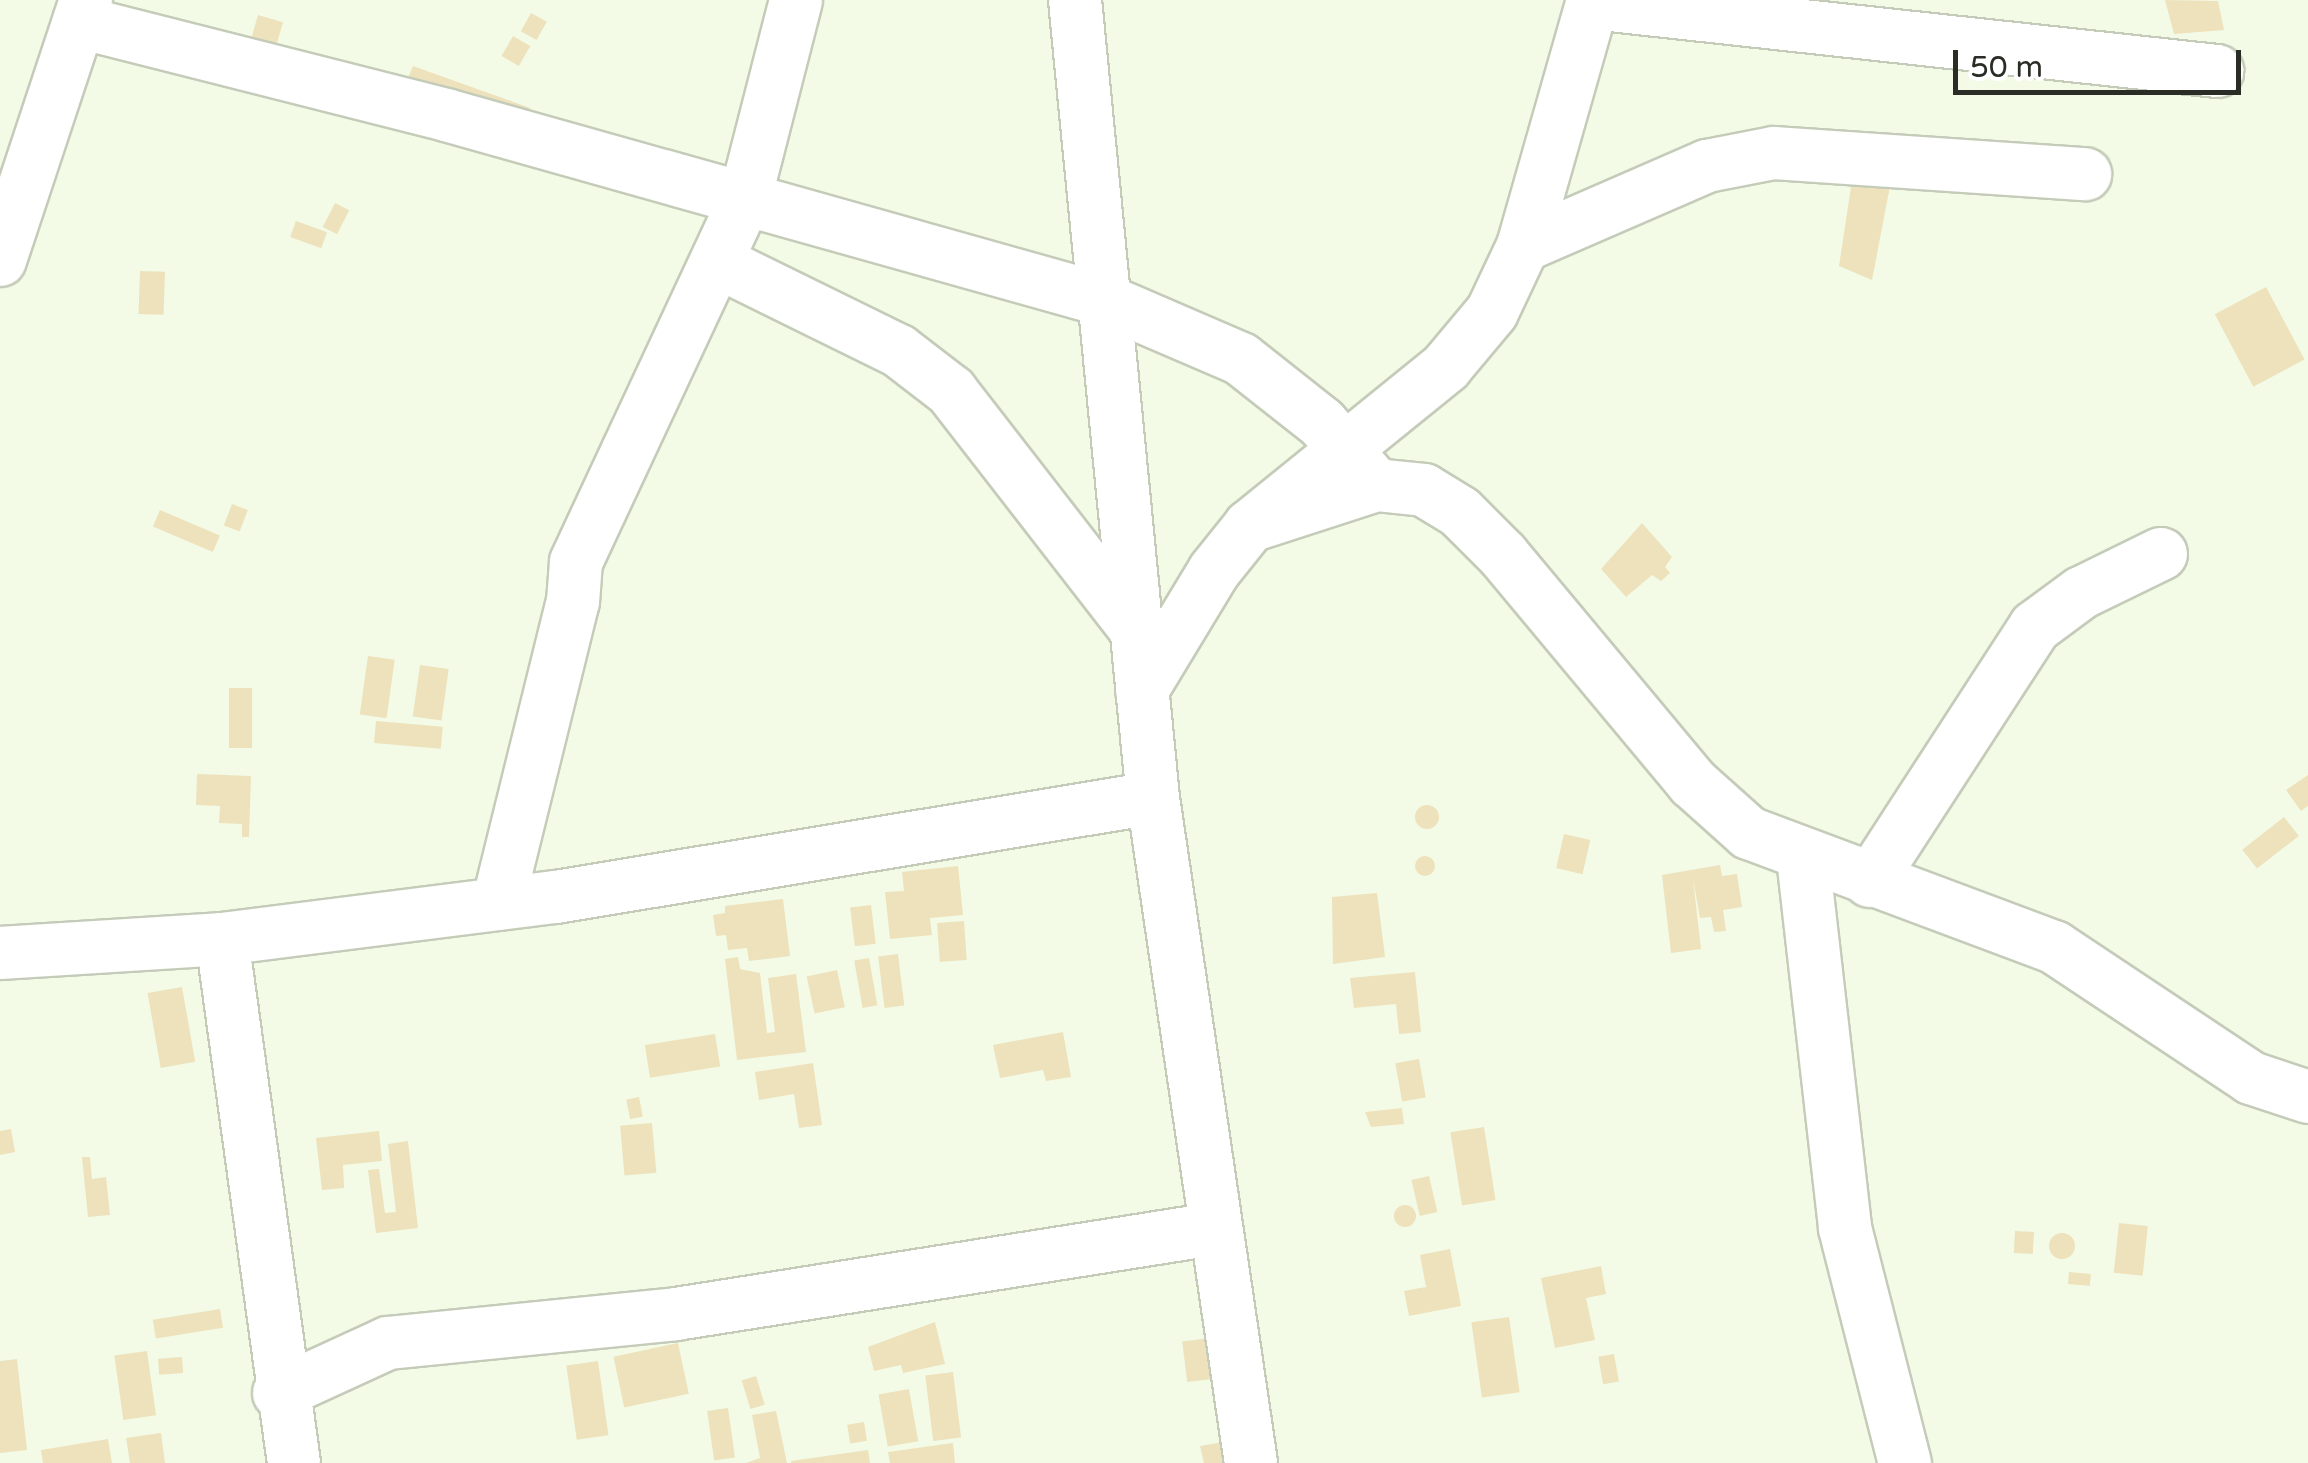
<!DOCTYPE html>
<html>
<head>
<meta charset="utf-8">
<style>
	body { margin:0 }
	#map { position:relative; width:2308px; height:1463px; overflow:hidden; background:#f3fbe7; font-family:"Varela Round",sans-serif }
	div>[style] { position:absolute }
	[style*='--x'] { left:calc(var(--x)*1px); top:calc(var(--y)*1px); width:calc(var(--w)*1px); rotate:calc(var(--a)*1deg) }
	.building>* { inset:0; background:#ede2bb; transform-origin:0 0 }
	.round { border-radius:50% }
	.roads { filter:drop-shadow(2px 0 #c4ccb9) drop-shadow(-2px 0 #c4ccb9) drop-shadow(0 2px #c4ccb9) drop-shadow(0 -2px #c4ccb9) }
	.minor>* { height:52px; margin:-26px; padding:0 26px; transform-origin:26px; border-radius:26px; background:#fff }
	span { translate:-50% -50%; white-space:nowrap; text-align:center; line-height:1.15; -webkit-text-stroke:8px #fff; paint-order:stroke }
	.scale { position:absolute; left:1953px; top:50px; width:288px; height:45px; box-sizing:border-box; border:5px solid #2a2d26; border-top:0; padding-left:12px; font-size:30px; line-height:35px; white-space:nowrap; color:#2a2d26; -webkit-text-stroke:8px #fff; paint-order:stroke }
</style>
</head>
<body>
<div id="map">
	<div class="building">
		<i style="clip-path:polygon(2165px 0,2218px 1px,2224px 30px,2174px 34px)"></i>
		<i style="left:531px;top:13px;width:18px;height:21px;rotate:29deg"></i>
		<i style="left:258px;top:15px;width:26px;height:23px;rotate:16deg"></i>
		<i style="left:513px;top:36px;width:20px;height:23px;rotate:30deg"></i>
		<i style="clip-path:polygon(413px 66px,530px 108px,525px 123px,406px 83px)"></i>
		<i style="clip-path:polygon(1853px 174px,1891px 181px,1872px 280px,1839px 266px)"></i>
		<i style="left:335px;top:203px;width:16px;height:27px;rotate:27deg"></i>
		<i style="left:296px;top:221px;width:33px;height:17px;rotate:20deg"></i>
		<i style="left:140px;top:271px;width:25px;height:43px;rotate:2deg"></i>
		<i style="left:2266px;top:287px;width:82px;height:58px;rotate:62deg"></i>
		<i style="left:232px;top:504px;width:17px;height:23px;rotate:21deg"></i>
		<i style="left:160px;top:510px;width:65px;height:18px;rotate:23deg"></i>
		<i style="clip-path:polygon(1642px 523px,1672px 557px,1665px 567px,1670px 573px,1661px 581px,1652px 575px,1626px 597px,1601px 569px)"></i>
		<i style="left:368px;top:656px;width:27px;height:59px;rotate:8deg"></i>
		<i style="left:420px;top:665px;width:29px;height:52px;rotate:8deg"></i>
		<i style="left:229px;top:688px;width:23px;height:60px"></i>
		<i style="left:376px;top:721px;width:67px;height:22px;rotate:5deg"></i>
		<i style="clip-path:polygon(197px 774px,251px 776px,249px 837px,242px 837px,242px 824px,219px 823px,220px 806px,196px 805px)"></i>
		<i style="clip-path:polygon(2308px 775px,2308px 806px,2301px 811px,2286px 790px)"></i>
		<i class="round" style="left:1415px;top:805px;width:24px;height:24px"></i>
		<i style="left:2284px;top:817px;width:24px;height:53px;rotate:52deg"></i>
		<i style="left:1564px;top:834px;width:27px;height:35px;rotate:13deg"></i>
		<i class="round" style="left:1415px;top:856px;width:20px;height:20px"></i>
		<i style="clip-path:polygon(1720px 865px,1722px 876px,1737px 874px,1742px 907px,1723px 910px,1726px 931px,1714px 932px,1711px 917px,1700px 918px,1693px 879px,1701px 949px,1671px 953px,1662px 875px)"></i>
		<i style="clip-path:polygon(958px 866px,963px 915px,930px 918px,932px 935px,890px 939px,885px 892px,904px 891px,902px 872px)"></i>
		<i style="clip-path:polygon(1377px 893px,1385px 957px,1333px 964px,1332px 897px)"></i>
		<i style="clip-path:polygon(783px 899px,790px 956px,749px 961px,747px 948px,728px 950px,726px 935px,716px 936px,713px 915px,725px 913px,725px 906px)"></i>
		<i style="left:871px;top:905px;width:39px;height:21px;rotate:83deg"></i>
		<i style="left:964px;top:921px;width:39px;height:27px;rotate:86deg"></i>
		<i style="left:898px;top:954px;width:52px;height:20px;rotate:83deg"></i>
		<i style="clip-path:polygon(738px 957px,740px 969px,760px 973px,767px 1033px,775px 1032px,768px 978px,796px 974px,806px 1052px,737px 1060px,725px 959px)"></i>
		<i style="left:869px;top:958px;width:48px;height:15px;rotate:80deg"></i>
		<i style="left:837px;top:970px;width:38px;height:31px;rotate:78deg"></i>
		<i style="clip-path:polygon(1415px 972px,1421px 1032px,1399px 1034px,1396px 1004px,1354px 1008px,1350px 978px)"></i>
		<i style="left:182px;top:987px;width:76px;height:35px;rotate:80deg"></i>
		<i style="clip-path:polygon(1063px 1032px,1071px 1077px,1046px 1081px,1043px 1070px,1000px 1078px,993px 1045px)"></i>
		<i style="left:715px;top:1034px;width:33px;height:71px;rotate:81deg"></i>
		<i style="left:1419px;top:1059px;width:39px;height:24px;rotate:80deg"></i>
		<i style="clip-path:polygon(813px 1063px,822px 1125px,799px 1128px,794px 1094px,759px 1100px,755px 1072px)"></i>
		<i style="left:639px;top:1097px;width:20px;height:13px;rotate:79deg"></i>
		<i style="clip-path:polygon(1402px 1108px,1404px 1124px,1371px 1127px,1365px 1112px)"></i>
		<i style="left:652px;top:1123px;width:50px;height:32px;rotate:85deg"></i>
		<i style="left:1484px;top:1127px;width:74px;height:34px;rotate:81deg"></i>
		<i style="clip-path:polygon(11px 1129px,15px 1152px,0 1155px,0 1131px)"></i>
		<i style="clip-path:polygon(379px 1131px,382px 1161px,343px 1165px,344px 1188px,322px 1190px,316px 1138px)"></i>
		<i style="clip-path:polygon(408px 1141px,418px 1228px,376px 1233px,368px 1170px,379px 1169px,385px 1213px,396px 1212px,388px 1144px)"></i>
		<i style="clip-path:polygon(82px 1157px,90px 1157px,92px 1179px,106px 1177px,110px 1215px,88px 1217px)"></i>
		<i style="left:1429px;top:1176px;width:37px;height:18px;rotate:77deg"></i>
		<i class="round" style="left:1394px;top:1205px;width:22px;height:22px"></i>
		<i style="left:2119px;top:1223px;width:29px;height:50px;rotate:6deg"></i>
		<i style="left:2015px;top:1231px;width:19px;height:22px;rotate:3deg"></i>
		<i class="round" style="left:2049px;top:1233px;width:26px;height:26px"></i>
		<i style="clip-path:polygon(1450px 1249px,1461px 1306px,1409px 1316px,1404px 1291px,1426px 1287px,1420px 1255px)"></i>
		<i style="clip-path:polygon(1601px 1266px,1606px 1294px,1586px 1298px,1595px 1340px,1555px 1348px,1541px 1278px)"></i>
		<i style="left:2069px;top:1272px;width:22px;height:12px;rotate:5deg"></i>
		<i style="left:220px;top:1309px;width:19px;height:68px;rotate:81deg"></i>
		<i style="left:1509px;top:1317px;width:76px;height:38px;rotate:82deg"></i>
		<i style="clip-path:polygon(935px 1322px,945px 1364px,903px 1373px,901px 1365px,874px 1371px,868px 1347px)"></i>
		<i style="left:1210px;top:1338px;width:41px;height:28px;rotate:83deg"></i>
		<i style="left:678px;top:1343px;width:52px;height:66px;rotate:78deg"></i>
		<i style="left:147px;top:1351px;width:65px;height:33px;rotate:82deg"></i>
		<i style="left:1614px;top:1354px;width:28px;height:16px;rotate:80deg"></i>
		<i style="left:182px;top:1357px;width:16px;height:24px;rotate:86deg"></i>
		<i style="clip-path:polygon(17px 1359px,27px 1450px,0 1453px,0 1361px)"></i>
		<i style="left:598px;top:1361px;width:75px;height:32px;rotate:82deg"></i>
		<i style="left:953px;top:1372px;width:66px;height:28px;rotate:83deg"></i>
		<i style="left:756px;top:1376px;width:30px;height:15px;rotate:73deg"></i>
		<i style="left:909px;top:1389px;width:53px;height:31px;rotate:80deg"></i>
		<i style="left:728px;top:1408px;width:50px;height:21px;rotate:82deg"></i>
		<i style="clip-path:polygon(776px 1411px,787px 1463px,746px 1463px,760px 1458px,752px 1415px)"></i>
		<i style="left:864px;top:1422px;width:19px;height:17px;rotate:81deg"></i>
		<i style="clip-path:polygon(161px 1433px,165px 1463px,130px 1463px,126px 1438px)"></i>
		<i style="clip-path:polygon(108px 1439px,112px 1463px,43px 1463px,41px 1450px)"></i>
		<i style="clip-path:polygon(1229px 1441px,1234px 1463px,1204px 1463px,1200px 1446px)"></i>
		<i style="clip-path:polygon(953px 1443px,955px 1463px,890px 1463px,888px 1452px)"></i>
		<i style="clip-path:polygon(868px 1450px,870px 1463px,791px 1463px,791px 1461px)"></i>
	</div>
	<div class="roads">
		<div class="minor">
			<i style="--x:1075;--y:0;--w:802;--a:84.42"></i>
			<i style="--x:1153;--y:798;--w:672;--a:81.62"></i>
			<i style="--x:1592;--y:3;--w:629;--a:6.21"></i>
			<i style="--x:79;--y:22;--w:379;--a:14.2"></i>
			<i style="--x:446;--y:115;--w:684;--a:15.7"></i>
			<i style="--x:1104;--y:300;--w:149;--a:23.3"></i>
			<i style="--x:1241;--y:359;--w:103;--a:38.3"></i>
			<i style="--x:1322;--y:423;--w:82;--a:48.9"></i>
			<i style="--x:1523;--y:246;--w:201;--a:-23.5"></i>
			<i style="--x:1707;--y:166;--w:68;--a:-11"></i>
			<i style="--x:1774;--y:153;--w:312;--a:3.9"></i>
			<i style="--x:0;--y:260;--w:274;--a:-71.7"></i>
			<i style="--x:718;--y:262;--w:202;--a:26.2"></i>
			<i style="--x:899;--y:351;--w:66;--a:37.6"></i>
			<i style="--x:951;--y:391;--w:304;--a:52.2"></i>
			<i style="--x:1250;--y:526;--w:133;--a:-18"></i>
			<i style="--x:1376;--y:485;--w:48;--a:5.9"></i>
			<i style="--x:1424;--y:490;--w:42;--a:31.4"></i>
			<i style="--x:1460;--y:512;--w:61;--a:45"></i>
			<i style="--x:1503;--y:555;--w:297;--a:50.2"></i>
			<i style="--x:1693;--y:783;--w:75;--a:41.8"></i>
			<i style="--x:1749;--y:833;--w:326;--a:20.5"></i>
			<i style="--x:2054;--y:947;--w:237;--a:33.6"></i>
			<i style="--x:2251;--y:1078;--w:60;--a:18.4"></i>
			<i style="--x:1142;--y:690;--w:139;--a:-58.8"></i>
			<i style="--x:1214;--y:571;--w:58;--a:-51.3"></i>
			<i style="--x:1250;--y:526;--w:252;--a:-39"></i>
			<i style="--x:1446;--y:367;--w:72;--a:-50.1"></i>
			<i style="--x:1492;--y:312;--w:73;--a:-64.8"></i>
			<i style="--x:1523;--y:246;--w:256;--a:-74.1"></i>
			<i style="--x:1803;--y:858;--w:372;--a:83.5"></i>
			<i style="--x:1845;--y:1228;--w:243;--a:75.7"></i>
			<i style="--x:1870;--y:881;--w:303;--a:-57"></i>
			<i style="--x:2035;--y:627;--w:57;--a:-36.5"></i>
			<i style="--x:2081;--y:593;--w:89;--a:-26"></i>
			<i style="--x:498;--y:904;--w:311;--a:-76.1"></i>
			<i style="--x:573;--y:602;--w:40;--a:-85.7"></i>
			<i style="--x:576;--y:562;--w:400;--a:-65"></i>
			<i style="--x:745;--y:199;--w:205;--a:-75.6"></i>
			<i style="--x:222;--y:939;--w:529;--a:82.18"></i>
			<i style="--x:0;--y:953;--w:222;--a:-3.6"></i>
			<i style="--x:222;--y:939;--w:337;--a:-7.2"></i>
			<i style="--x:556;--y:897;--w:605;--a:-9.42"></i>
			<i style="--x:279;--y:1393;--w:120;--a:-24.6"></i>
			<i style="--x:388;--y:1343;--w:289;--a:-5.7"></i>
			<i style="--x:676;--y:1314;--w:544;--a:-8.99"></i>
		</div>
	</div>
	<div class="scale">50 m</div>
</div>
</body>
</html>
